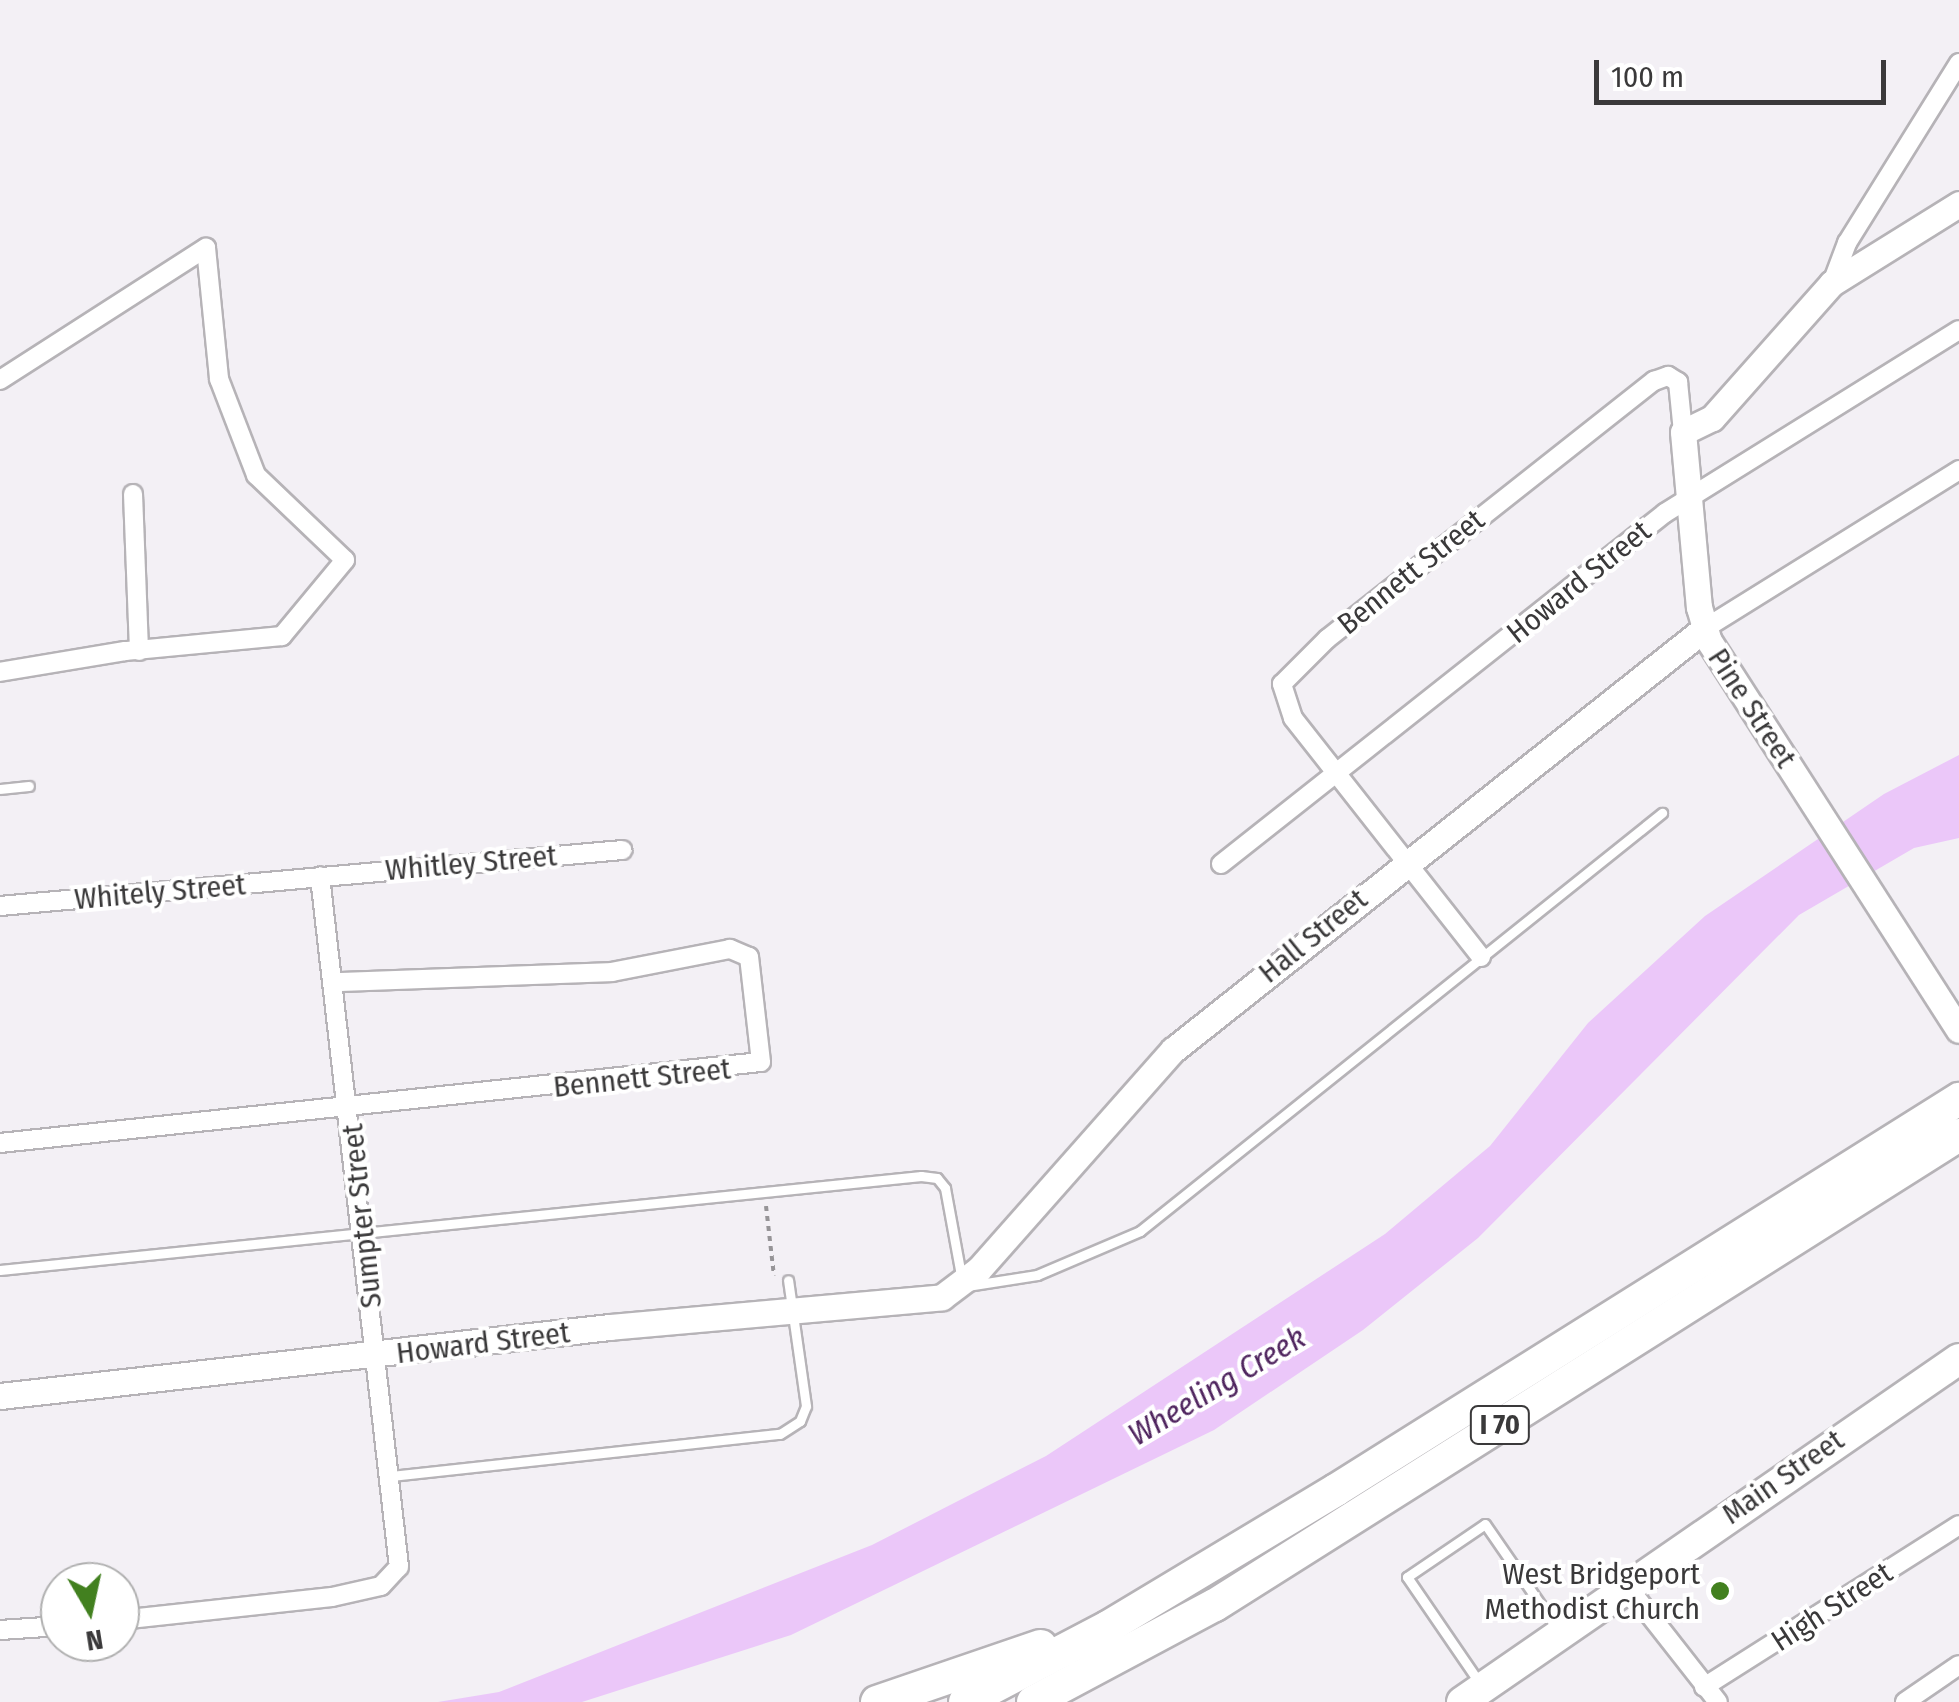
<!DOCTYPE html>
<html>
<head>
<meta charset="utf-8">
<style>
	body { margin:0 }
	#map { position:relative; width:1959px; height:1702px; overflow:hidden; background:#f3f0f5; font-family:"Fira Sans Condensed",sans-serif }
	div>[style] { position:absolute }
	[style*='--x'] { left:calc(var(--x)*1px); top:calc(var(--y)*1px); width:calc(var(--w)*1px); rotate:calc(var(--a)*1deg) }
	.water>* { inset:0; background:#ebc7f9 }
	.path>* { height:4px; margin-top:-2px; transform-origin:0; background:repeating-linear-gradient(90deg,#969497 0 5px,transparent 0 10px) }
	.roads { filter:drop-shadow(2px 0 #b6b3b7) drop-shadow(-2px 0 #b6b3b7) drop-shadow(0 2px #b6b3b7) drop-shadow(0 -2px #b6b3b7) }
	.lane>* { height:9px; margin:-4.5px; padding:0 4.5px; transform-origin:4.5px; border-radius:4.5px; background:#fff }
	.street>* { height:18px; margin:-9px; padding:0 9px; transform-origin:9px; border-radius:9px; background:#fff }
	.secondary>* { height:25px; margin:-12.5px; padding:0 12.5px; transform-origin:12.5px; border-radius:12.5px; background:#fff }
	.primary>* { height:30px; margin:-15px; padding:0 15px; transform-origin:15px; border-radius:15px; background:#fff }
	.highway>* { height:32px; margin:-16px; padding:0 16px; transform-origin:16px; border-radius:16px; background:#fff }
	.dots>* { width:28px; height:28px; translate:-50% -50%; box-sizing:border-box; border:5px solid #fff; border-radius:50% }
	span { translate:-50% -50%; white-space:nowrap; text-align:center; line-height:1.15; -webkit-text-stroke:8px #fff; paint-order:stroke }
	.shield-label span { padding:2px 8px; background:#fff; border:2px solid; border-radius:8px; -webkit-text-stroke-width:0 }
	.shield-label { font-size:28px; color:#3a393a; font-weight:700 }
	.street-label { font-size:30px; color:#3a393a }
	.poi-label { font-size:30px; color:#3a393a }
	.right { translate:-100% -50%; text-align:right }
	.water-label { font-size:32px; color:#4f245e; font-style:italic }
	.north { position:absolute; left:40px; top:1562px; width:100px; height:100px; box-sizing:border-box; background:#fff; border:2px solid #b0b0b0; border-radius:50%; rotate:171deg; font-size:28px; font-weight:700; line-height:40px; text-align:center; color:#3a393a }
	.north::after { content:''; display:block; margin:auto; width:35px; height:45px; background:#42801f; clip-path:polygon(50% 0,100% 100%,50% 72%,0 100%) }
	.scale { position:absolute; left:1594px; top:60px; width:292px; height:45px; box-sizing:border-box; border:5px solid #3a393a; border-top:0; padding-left:12px; font-size:30px; line-height:35px; white-space:nowrap; color:#3a393a; -webkit-text-stroke:8px #fff; paint-order:stroke }
</style>
</head>
<body>
<div id="map">
	<div class="water">
		<i style="clip-path:polygon(1959px 755px,1959px 838px,1914px 848px,1799px 915px,1478px 1238px,1363px 1330px,1214px 1430px,791px 1635px,582px 1702px,438px 1702px,499px 1692px,872px 1545px,1046px 1456px,1385px 1234px,1490px 1146px,1588px 1023px,1705px 916px,1884px 794px)"></i>
	</div>
	<div class="path">
		<i style="--x:766;--y:1206;--w:70;--a:83.5"></i>
	</div>
	<div class="roads">
		<div class="lane">
			<i style="--x:0;--y:789;--w:29;--a:-6"></i>
			<i style="--x:0;--y:1270;--w:926;--a:-5.83"></i>
			<i style="--x:921;--y:1176;--w:16;--a:7"></i>
			<i style="--x:937;--y:1178;--w:13;--a:51"></i>
			<i style="--x:945;--y:1188;--w:88;--a:79.6"></i>
			<i style="--x:967;--y:1286;--w:71;--a:-8.9"></i>
			<i style="--x:1037;--y:1275;--w:112;--a:-23.1"></i>
			<i style="--x:1140;--y:1231;--w:669;--a:-38.69"></i>
			<i style="--x:391;--y:1476;--w:391;--a:-6.2"></i>
			<i style="--x:780;--y:1434;--w:24;--a:-33"></i>
			<i style="--x:800;--y:1421;--w:16;--a:-68"></i>
			<i style="--x:806;--y:1406;--w:127;--a:-98.1"></i>
			<i style="--x:1481;--y:1685;--w:131;--a:-124.4"></i>
			<i style="--x:1407;--y:1577;--w:94;--a:-34.2"></i>
			<i style="--x:1485;--y:1524;--w:129;--a:55.4"></i>
		</div>
		<div class="street">
			<i style="--x:1832;--y:283;--w:43;--a:-69.4"></i>
			<i style="--x:1847;--y:243;--w:212;--a:-58.1"></i>
			<i style="--x:0;--y:380;--w:245;--a:-32.7"></i>
			<i style="--x:206;--y:248;--w:132;--a:84.3"></i>
			<i style="--x:219;--y:379;--w:103;--a:68.9"></i>
			<i style="--x:256;--y:475;--w:123;--a:43.7"></i>
			<i style="--x:345;--y:560;--w:99;--a:129.7"></i>
			<i style="--x:282;--y:636;--w:158;--a:174.5"></i>
			<i style="--x:125;--y:651;--w:127;--a:170.5"></i>
			<i style="--x:133;--y:494;--w:157;--a:87.8"></i>
			<i style="--x:1704;--y:629;--w:301;--a:-31.9"></i>
			<i style="--x:1221;--y:864;--w:566;--a:-38.33"></i>
			<i style="--x:1665;--y:513;--w:346;--a:-31.9"></i>
			<i style="--x:0;--y:906;--w:625;--a:-5.14"></i>
			<i style="--x:1481;--y:957;--w:304;--a:-128.2"></i>
			<i style="--x:1293;--y:718;--w:36;--a:-108"></i>
			<i style="--x:1282;--y:684;--w:64;--a:-45"></i>
			<i style="--x:1327;--y:639;--w:417;--a:-38.3"></i>
			<i style="--x:1654;--y:381;--w:15;--a:-20"></i>
			<i style="--x:1668;--y:376;--w:12;--a:31"></i>
			<i style="--x:1678;--y:382;--w:50;--a:84.3"></i>
			<i style="--x:0;--y:1143;--w:765;--a:-6.08"></i>
			<i style="--x:761;--y:1062;--w:106;--a:-96.5"></i>
			<i style="--x:749;--y:957;--w:21;--a:-157"></i>
			<i style="--x:730;--y:949;--w:120;--a:169"></i>
			<i style="--x:612;--y:972;--w:276;--a:177.9"></i>
			<i style="--x:1627;--y:1586;--w:147;--a:51.9"></i>
			<i style="--x:120;--y:1620;--w:213;--a:-6.2"></i>
			<i style="--x:332;--y:1597;--w:50;--a:-12.7"></i>
			<i style="--x:381;--y:1586;--w:26;--a:-47"></i>
			<i style="--x:399;--y:1567;--w:695;--a:-96.53"></i>
			<i style="--x:0;--y:1630;--w:60;--a:-3.8"></i>
			<i style="--x:1704;--y:1687;--w:302;--a:-32.4"></i>
			<i style="--x:1905;--y:1702;--w:65;--a:-34.4"></i>
		</div>
		<div class="secondary">
			<i style="--x:1959;--y:204;--w:150;--a:148.1"></i>
			<i style="--x:1832;--y:283;--w:181;--a:131.6"></i>
			<i style="--x:1712;--y:418;--w:32;--a:154"></i>
			<i style="--x:1683;--y:432;--w:176;--a:84.8"></i>
			<i style="--x:1699;--y:607;--w:35;--a:74"></i>
			<i style="--x:1709;--y:641;--w:462;--a:57.3"></i>
			<i style="--x:0;--y:1396;--w:613;--a:-6.46"></i>
			<i style="--x:609;--y:1327;--w:334;--a:-5.1"></i>
			<i style="--x:942;--y:1297;--w:46;--a:-37.1"></i>
			<i style="--x:979;--y:1269;--w:293;--a:-48.5"></i>
			<i style="--x:1173;--y:1050;--w:678;--a:-38.41"></i>
		</div>
		<div class="primary">
			<i style="--x:1462;--y:1702;--w:604;--a:-34.61"></i>
		</div>
		<div class="highway">
			<i style="--x:877;--y:1702;--w:173;--a:-18.9"></i>
			<i style="--x:965;--y:1702;--w:161;--a:-27.7"></i>
			<i style="--x:1108;--y:1627;--w:266;--a:-31"></i>
			<i style="--x:1336;--y:1490;--w:736;--a:-32.11"></i>
			<i style="--x:1033;--y:1702;--w:206;--a:-28.1"></i>
			<i style="--x:1215;--y:1605;--w:880;--a:-32.28"></i>
		</div>
	</div>
	<div class="dots">
		<i style="left:1720px;top:1591px;background:#42801f"></i>
	</div>
	<div class="shield-label">
		<span style="left:1500px;top:1425px">I 70</span>
	</div>
	<div class="street-label">
		<span style="left:1411px;top:572px;rotate:-39deg">Bennett Street</span>
		<span style="left:1579px;top:582px;rotate:-39deg">Howard Street</span>
		<span style="left:1752px;top:708px;rotate:57deg">Pine Street</span>
		<span style="left:471px;top:863px;rotate:-5deg">Whitley Street</span>
		<span style="left:160px;top:892px;rotate:-5deg">Whitely Street</span>
		<span style="left:1313px;top:936px;rotate:-39deg">Hall Street</span>
		<span style="left:642px;top:1078px;rotate:-6deg">Bennett Street</span>
		<span style="left:362px;top:1216px;rotate:-96deg">Sumpter Street</span>
		<span style="left:483px;top:1343px;rotate:-7deg">Howard Street</span>
		<span style="left:1783px;top:1477px;rotate:-35deg">Main Street</span>
		<span style="left:1832px;top:1607px;rotate:-33deg">High Street</span>
	</div>
	<div class="poi-label">
		<span class="right" style="left:1700px;top:1591px">West Bridgeport<br>Methodist Church</span>
	</div>
	<div class="water-label">
		<span style="left:1217px;top:1386px;rotate:-31deg">Wheeling Creek</span>
	</div>
	<div class="north">N</div>
	<div class="scale">100 m</div>
</div>
</body>
</html>
